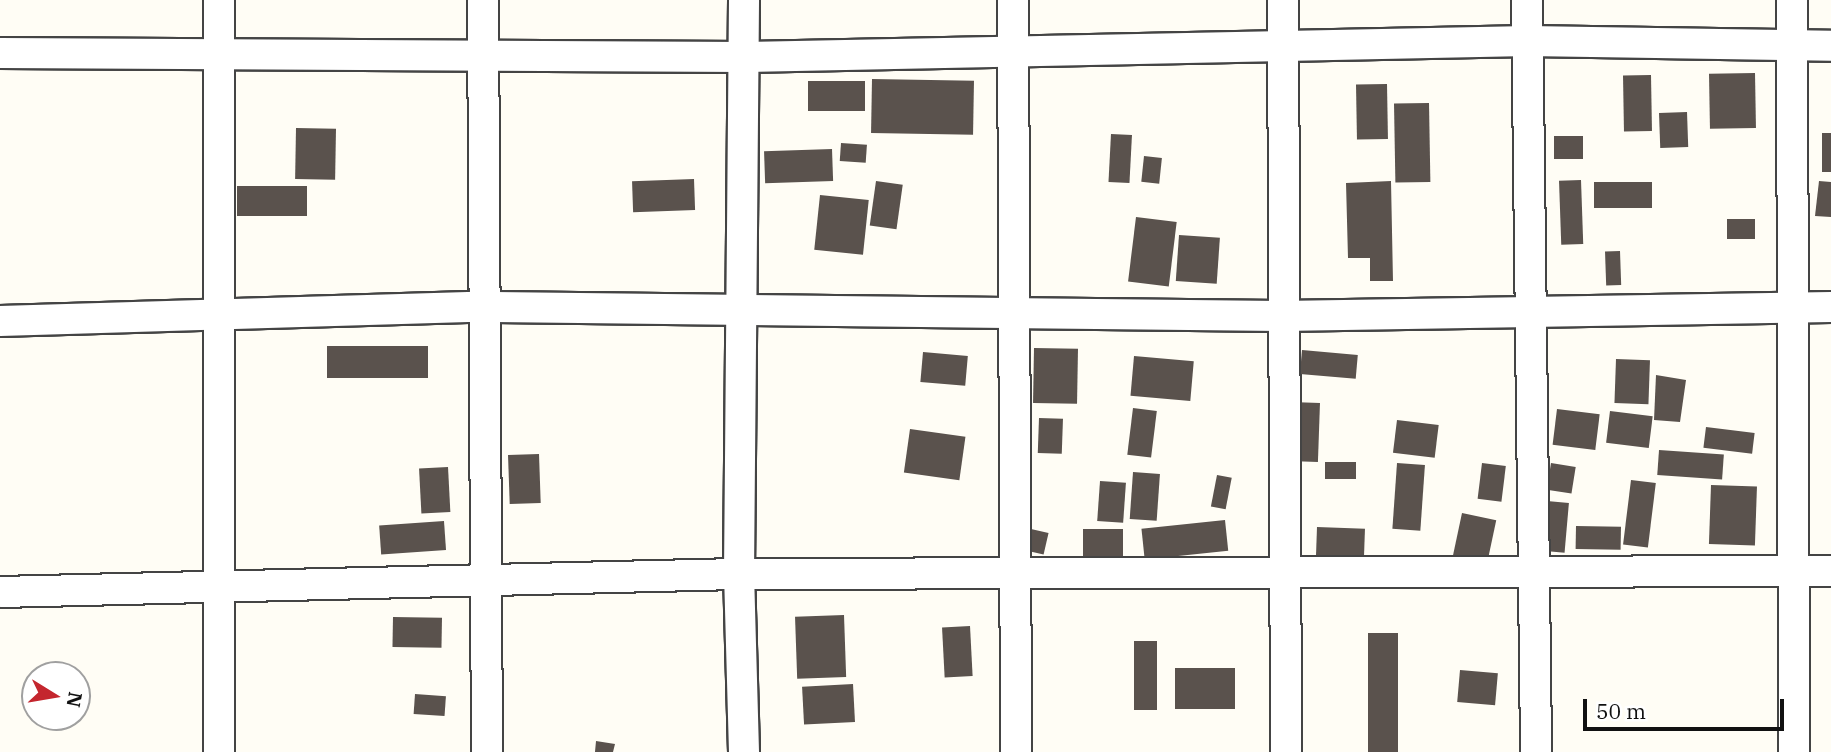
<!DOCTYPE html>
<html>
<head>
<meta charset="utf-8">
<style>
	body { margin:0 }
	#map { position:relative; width:1831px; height:752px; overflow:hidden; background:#fffdf5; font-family:"IBM Plex Serif",serif }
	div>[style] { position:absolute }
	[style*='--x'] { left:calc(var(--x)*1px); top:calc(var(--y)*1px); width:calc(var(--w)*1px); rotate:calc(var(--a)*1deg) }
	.building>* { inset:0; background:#5a524d; transform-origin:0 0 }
	.roads { filter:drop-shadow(2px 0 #444) drop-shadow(-2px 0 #444) drop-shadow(0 2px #444) drop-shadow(0 -2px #444) }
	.minor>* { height:30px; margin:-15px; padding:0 15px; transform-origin:15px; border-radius:15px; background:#fff }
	span { translate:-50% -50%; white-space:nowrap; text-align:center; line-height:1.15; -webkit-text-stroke:7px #fff; paint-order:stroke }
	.north { position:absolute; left:21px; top:661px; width:70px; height:70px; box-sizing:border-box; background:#fff; border:2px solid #a0a0a0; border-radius:50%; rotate:101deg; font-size:19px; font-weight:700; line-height:28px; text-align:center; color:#111 }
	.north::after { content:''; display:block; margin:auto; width:24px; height:32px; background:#c4262e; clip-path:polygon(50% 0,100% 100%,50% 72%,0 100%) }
	.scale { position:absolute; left:1583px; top:699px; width:201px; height:32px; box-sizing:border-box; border:4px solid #111; border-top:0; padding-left:9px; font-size:21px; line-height:24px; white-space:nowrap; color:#111; -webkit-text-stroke:5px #fff; paint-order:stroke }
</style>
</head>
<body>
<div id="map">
	<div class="building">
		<i style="left:1755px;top:73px;width:55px;height:46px;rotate:89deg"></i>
		<i style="left:1651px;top:75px;width:56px;height:28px;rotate:89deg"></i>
		<i style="left:872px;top:79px;width:102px;height:54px;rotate:1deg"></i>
		<i style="left:865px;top:81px;width:30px;height:57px;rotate:90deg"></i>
		<i style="left:1387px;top:84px;width:55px;height:31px;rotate:89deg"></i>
		<i style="left:1429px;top:103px;width:79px;height:35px;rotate:89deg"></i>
		<i style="left:1687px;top:112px;width:35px;height:28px;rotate:88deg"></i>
		<i style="left:296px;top:128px;width:40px;height:51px;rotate:1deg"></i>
		<i style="left:1822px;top:133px;width:9px;height:39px"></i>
		<i style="left:1111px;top:134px;width:21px;height:48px;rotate:3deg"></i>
		<i style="left:1554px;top:136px;width:29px;height:23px"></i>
		<i style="left:841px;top:143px;width:26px;height:18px;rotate:4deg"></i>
		<i style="left:832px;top:149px;width:32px;height:68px;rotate:88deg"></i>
		<i style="left:1144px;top:156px;width:18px;height:26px;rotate:6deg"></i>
		<i style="left:694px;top:179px;width:31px;height:62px;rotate:88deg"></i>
		<i style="left:1581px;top:180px;width:64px;height:22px;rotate:88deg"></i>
		<i style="left:876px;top:181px;width:27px;height:45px;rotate:8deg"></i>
		<i style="clip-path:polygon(1391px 181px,1393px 281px,1370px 281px,1370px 258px,1348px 258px,1346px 183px)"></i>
		<i style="clip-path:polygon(1819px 181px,1831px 182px,1831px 217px,1815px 216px)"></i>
		<i style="left:1652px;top:182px;width:26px;height:58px;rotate:90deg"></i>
		<i style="left:307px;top:186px;width:30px;height:70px;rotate:90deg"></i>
		<i style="left:820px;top:195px;width:49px;height:55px;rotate:6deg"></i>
		<i style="left:1136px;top:217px;width:41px;height:65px;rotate:7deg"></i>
		<i style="left:1755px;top:219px;width:20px;height:28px;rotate:90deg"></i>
		<i style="left:1179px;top:235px;width:41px;height:46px;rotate:4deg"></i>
		<i style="left:1620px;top:251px;width:34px;height:15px;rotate:88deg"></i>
		<i style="left:428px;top:346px;width:32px;height:101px;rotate:90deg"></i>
		<i style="left:1034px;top:348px;width:44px;height:55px;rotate:1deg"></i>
		<i style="left:1302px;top:350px;width:56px;height:24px;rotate:5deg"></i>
		<i style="left:923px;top:352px;width:45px;height:30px;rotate:5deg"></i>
		<i style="left:1134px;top:356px;width:60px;height:40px;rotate:5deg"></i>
		<i style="left:1616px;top:359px;width:34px;height:44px;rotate:2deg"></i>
		<i style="clip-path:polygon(1656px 375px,1686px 380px,1680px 422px,1654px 420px)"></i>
		<i style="left:1291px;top:402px;width:29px;height:59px;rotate:2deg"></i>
		<i style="left:1133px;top:408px;width:24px;height:47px;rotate:7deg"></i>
		<i style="left:1557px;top:409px;width:43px;height:36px;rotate:7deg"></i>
		<i style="left:1610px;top:411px;width:43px;height:32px;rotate:7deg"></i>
		<i style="left:1039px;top:418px;width:24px;height:35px;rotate:2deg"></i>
		<i style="left:1397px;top:420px;width:42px;height:33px;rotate:7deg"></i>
		<i style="left:1706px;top:427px;width:49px;height:21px;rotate:7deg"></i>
		<i style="left:910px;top:429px;width:56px;height:44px;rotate:8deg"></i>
		<i style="left:1659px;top:450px;width:65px;height:25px;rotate:4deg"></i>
		<i style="left:539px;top:454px;width:49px;height:31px;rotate:88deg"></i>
		<i style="left:1356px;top:462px;width:17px;height:31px;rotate:90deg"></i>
		<i style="left:1397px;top:463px;width:28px;height:66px;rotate:4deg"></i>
		<i style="left:1482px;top:463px;width:24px;height:36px;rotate:7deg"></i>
		<i style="left:1551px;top:463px;width:25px;height:27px;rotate:9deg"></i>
		<i style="left:448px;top:467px;width:45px;height:29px;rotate:87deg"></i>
		<i style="left:1133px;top:472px;width:27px;height:47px;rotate:4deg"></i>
		<i style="left:1217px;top:475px;width:15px;height:32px;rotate:11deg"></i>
		<i style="left:1631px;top:480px;width:25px;height:65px;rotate:7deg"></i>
		<i style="left:1100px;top:481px;width:26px;height:40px;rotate:4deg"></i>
		<i style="left:1711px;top:485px;width:46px;height:59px;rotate:2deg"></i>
		<i style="left:1547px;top:501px;width:22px;height:50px;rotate:5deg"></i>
		<i style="left:1462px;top:513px;width:35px;height:50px;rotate:12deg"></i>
		<i style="left:1225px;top:520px;width:31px;height:84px;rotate:84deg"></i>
		<i style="left:444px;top:521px;width:29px;height:65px;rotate:86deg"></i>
		<i style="left:1576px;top:526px;width:45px;height:23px;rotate:1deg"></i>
		<i style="left:1317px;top:527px;width:48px;height:28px;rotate:2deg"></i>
		<i style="left:1031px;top:529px;width:18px;height:22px;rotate:13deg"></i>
		<i style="left:1083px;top:529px;width:40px;height:28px"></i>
		<i style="left:844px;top:615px;width:62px;height:49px;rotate:88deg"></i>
		<i style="left:393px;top:617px;width:49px;height:30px;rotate:1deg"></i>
		<i style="left:970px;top:626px;width:50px;height:28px;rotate:87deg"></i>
		<i style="left:1368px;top:633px;width:30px;height:119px"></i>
		<i style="left:1134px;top:641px;width:23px;height:69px"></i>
		<i style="left:1175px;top:668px;width:60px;height:41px"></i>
		<i style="left:1460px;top:670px;width:38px;height:32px;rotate:5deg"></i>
		<i style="left:853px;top:684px;width:38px;height:51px;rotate:87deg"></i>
		<i style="left:415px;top:694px;width:31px;height:20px;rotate:4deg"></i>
		<i style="clip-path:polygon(596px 741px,615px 744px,613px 752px,595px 752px)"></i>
	</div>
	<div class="roads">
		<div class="minor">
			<i style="--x:483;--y:0;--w:752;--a:89.7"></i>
			<i style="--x:1013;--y:0;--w:752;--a:89.77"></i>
			<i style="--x:1283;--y:0;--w:752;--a:89.77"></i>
			<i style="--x:1527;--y:0;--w:752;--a:89.31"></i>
			<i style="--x:1792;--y:0;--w:752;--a:89.85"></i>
			<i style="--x:0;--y:53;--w:746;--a:0.31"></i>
			<i style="--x:746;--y:57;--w:782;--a:-1.17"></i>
			<i style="--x:1528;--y:41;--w:303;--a:0.9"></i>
			<i style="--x:0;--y:321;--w:485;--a:-1.7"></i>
			<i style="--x:485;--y:307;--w:796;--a:0.65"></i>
			<i style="--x:1281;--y:316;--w:550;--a:-0.94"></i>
			<i style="--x:0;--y:592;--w:739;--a:-1.4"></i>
			<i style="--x:739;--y:574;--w:1092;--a:-0.16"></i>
			<i style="--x:219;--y:752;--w:752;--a:-90"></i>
			<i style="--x:744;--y:752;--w:178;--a:-91.6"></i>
			<i style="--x:739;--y:574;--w:574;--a:-89.5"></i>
		</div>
	</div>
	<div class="north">N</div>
	<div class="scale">50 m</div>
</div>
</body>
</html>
